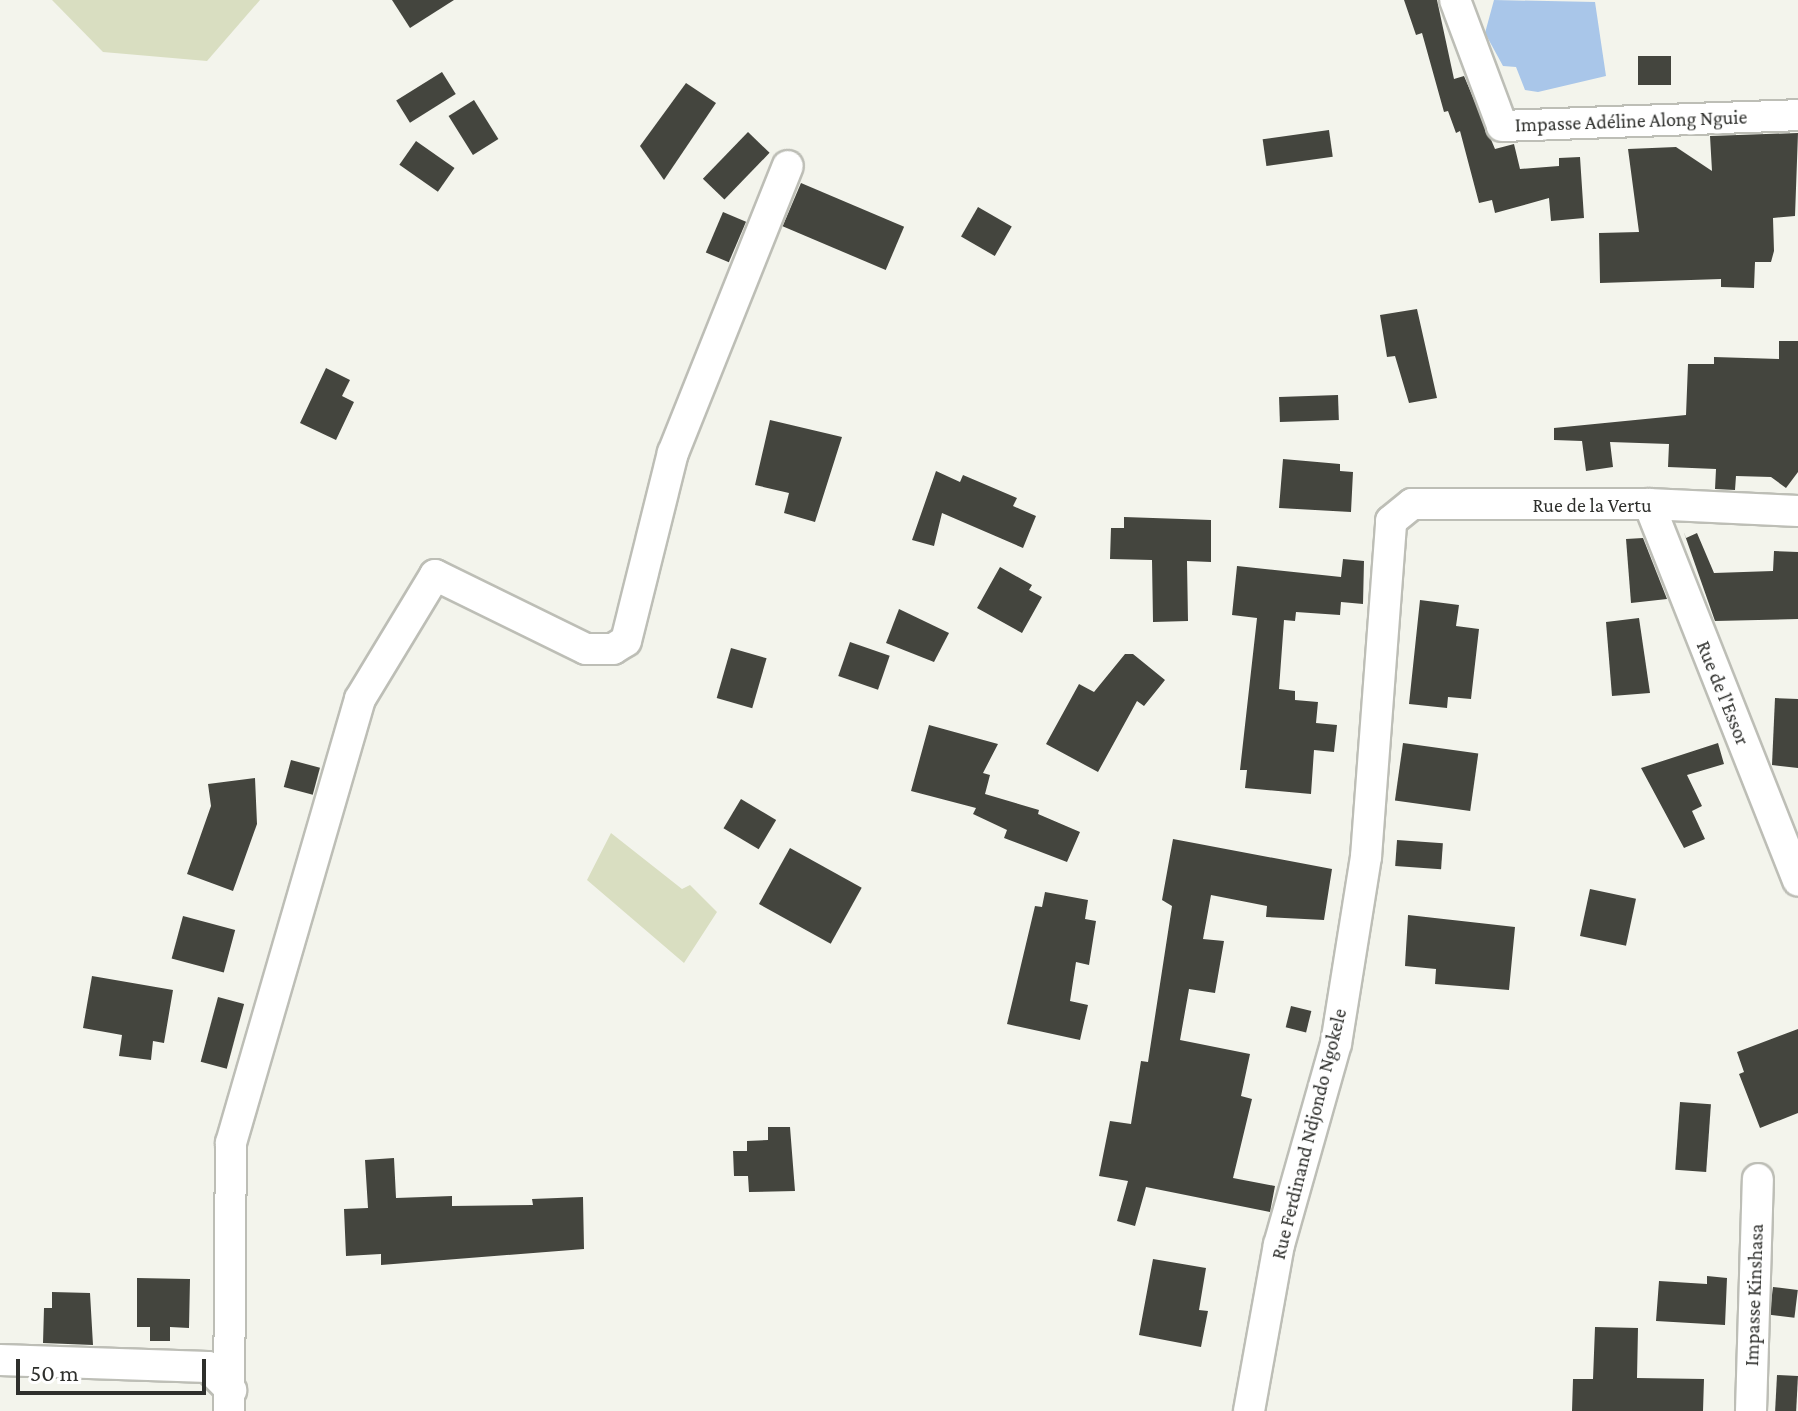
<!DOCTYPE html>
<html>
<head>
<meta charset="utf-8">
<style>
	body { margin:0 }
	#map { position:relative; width:1798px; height:1411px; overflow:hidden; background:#f3f4ec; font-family:"Crimson Pro",serif }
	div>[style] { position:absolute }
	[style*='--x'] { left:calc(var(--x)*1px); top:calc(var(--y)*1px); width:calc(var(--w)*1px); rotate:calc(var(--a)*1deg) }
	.green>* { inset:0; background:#d9dec1 }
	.water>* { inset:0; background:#a9c6e9 }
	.building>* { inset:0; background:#44453e; transform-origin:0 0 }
	.roads { filter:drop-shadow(2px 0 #bdbeb6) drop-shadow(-2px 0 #bdbeb6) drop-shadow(0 2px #bdbeb6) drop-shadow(0 -2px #bdbeb6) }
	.minor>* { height:30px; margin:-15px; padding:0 15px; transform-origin:15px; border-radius:15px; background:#fff }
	span { translate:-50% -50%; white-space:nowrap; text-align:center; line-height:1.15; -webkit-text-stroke:8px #fff; paint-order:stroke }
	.street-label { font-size:20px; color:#2e2f2c }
	.scale { position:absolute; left:16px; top:1359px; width:190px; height:36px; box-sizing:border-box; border:4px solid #2e2f2c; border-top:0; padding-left:10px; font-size:24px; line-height:28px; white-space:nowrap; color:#2e2f2c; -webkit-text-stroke:6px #fff; paint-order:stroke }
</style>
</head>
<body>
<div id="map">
	<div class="green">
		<i style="clip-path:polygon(52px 0,260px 0,207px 61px,103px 52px)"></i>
		<i style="clip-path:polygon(611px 833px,682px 889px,690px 885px,717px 912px,684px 963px,587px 880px)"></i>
	</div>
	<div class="water">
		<i style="clip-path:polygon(1494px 0,1595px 2px,1606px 76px,1538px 92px,1525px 90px,1516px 67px,1503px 66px,1485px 33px)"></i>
	</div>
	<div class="building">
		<i style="clip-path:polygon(392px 0,454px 0,410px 28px)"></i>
		<i style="clip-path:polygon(1404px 0,1437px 0,1454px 79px,1464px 76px,1495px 149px,1514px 144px,1520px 169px,1559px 166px,1559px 158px,1580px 157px,1584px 218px,1551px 221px,1549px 198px,1495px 213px,1492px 200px,1479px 203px,1460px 131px,1456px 133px,1448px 111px,1444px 112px,1422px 33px,1416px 35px)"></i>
		<i style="left:1638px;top:56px;width:33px;height:29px"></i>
		<i style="left:442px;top:72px;width:26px;height:54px;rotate:58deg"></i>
		<i style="clip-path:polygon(686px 83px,716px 103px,664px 180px,640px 146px)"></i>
		<i style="left:474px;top:100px;width:46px;height:30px;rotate:58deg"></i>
		<i style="left:1329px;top:130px;width:27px;height:67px;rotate:82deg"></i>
		<i style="left:748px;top:132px;width:30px;height:65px;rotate:44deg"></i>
		<i style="clip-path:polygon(1798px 133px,1795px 216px,1773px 218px,1774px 251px,1771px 262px,1755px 262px,1754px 288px,1721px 287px,1721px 279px,1600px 283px,1599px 233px,1639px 232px,1628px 149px,1676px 147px,1712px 171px,1710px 136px)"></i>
		<i style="left:416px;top:141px;width:47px;height:29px;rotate:35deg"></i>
		<i style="left:801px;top:183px;width:112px;height:47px;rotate:23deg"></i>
		<i style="left:978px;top:207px;width:39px;height:34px;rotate:30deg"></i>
		<i style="left:723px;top:212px;width:25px;height:44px;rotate:23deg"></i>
		<i style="clip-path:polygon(1417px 309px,1437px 398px,1409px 403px,1395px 356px,1387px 357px,1380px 315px)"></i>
		<i style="clip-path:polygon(1779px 341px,1798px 341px,1798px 472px,1786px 488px,1771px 477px,1736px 476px,1735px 490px,1715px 489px,1716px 469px,1668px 467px,1669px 444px,1610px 442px,1613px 467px,1586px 471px,1582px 441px,1554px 440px,1554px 428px,1686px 415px,1688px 364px,1714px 364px,1714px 357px,1779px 359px)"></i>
		<i style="clip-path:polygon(326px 368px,350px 380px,342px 396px,354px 402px,336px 440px,300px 423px)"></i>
		<i style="left:1338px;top:395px;width:25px;height:59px;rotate:88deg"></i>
		<i style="clip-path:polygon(770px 420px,842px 437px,815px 522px,784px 513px,789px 493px,755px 485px)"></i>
		<i style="clip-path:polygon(1283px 459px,1340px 464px,1340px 471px,1353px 472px,1351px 512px,1279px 508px)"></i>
		<i style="clip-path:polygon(936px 471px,960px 482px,963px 475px,1017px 498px,1013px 506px,1036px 516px,1023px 548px,942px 513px,934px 546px,912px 540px)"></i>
		<i style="clip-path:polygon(1124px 517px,1211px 520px,1211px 562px,1187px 561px,1188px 621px,1153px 622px,1152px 560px,1110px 559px,1111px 528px,1124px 528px)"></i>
		<i style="clip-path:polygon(1683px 530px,1686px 538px,1697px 533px,1714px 573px,1773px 571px,1774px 551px,1798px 552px,1798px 619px,1715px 621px)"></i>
		<i style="clip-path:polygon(1643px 538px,1667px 599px,1631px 603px,1626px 539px)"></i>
		<i style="clip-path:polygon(1343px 559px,1364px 561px,1363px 604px,1341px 602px,1340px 615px,1296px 612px,1295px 621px,1284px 620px,1279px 689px,1295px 691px,1295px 700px,1318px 702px,1316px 723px,1337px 725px,1334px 752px,1314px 750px,1311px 794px,1245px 788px,1247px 770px,1240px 770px,1257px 618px,1232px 615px,1237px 566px,1341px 577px)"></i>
		<i style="clip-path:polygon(1000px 567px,1032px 585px,1029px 590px,1042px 597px,1022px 633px,977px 608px)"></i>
		<i style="clip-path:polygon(1420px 600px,1459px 605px,1456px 626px,1479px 629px,1471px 699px,1448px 697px,1447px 708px,1409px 704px)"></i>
		<i style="clip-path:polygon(899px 609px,949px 633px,934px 662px,886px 643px)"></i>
		<i style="clip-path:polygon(1639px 618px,1650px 693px,1612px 696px,1606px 622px)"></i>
		<i style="left:850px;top:642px;width:42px;height:36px;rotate:19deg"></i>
		<i style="left:731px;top:648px;width:37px;height:52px;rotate:16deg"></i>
		<i style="clip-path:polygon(1125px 654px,1133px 654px,1165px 680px,1144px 706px,1137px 701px,1098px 772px,1046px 744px,1079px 684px,1094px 692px)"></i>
		<i style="clip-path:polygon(1775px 698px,1798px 699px,1798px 768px,1772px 765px)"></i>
		<i style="clip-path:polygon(929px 725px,998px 744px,983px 773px,990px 775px,985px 794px,1039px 810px,1038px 814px,1080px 832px,1067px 862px,1004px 838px,1007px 830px,973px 814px,976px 808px,911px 791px)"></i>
		<i style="left:1403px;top:743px;width:76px;height:58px;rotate:8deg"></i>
		<i style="clip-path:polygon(1718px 743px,1724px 764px,1687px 775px,1702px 806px,1692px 811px,1705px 839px,1684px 848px,1641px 768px)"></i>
		<i style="left:291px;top:760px;width:30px;height:28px;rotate:15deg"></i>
		<i style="clip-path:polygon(255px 778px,257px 824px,233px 891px,187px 874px,211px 806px,208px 784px)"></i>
		<i style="left:741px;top:799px;width:41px;height:34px;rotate:31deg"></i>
		<i style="clip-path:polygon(1173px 839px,1332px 869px,1324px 920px,1266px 917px,1267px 906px,1211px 895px,1203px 939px,1224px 941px,1215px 993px,1189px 989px,1180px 1040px,1250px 1054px,1241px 1096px,1252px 1099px,1233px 1178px,1275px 1186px,1270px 1212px,1146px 1187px,1135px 1226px,1117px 1221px,1128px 1181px,1099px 1176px,1110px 1121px,1131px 1124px,1141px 1061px,1148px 1062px,1172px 906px,1162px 900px)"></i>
		<i style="left:1397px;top:840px;width:46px;height:26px;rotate:4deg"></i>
		<i style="left:790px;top:848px;width:82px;height:64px;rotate:29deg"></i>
		<i style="left:1590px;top:889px;width:47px;height:48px;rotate:12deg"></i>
		<i style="clip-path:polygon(1045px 892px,1088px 900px,1085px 919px,1096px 921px,1089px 965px,1076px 962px,1070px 1001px,1088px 1005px,1080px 1040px,1007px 1024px,1035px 906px,1042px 907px)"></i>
		<i style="clip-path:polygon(1408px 915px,1515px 927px,1509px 990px,1435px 984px,1436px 969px,1405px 966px)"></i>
		<i style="left:183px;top:916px;width:54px;height:44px;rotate:15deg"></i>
		<i style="clip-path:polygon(92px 976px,173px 990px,164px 1043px,153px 1041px,151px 1060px,119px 1056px,122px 1035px,83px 1028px)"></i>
		<i style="left:218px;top:997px;width:27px;height:67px;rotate:15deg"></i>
		<i style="left:1291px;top:1006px;width:21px;height:22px;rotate:14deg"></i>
		<i style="clip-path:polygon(1798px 1029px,1798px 1113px,1760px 1128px,1739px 1074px,1744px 1072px,1737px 1052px)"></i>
		<i style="left:1680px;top:1102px;width:31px;height:68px;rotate:4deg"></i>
		<i style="clip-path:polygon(768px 1127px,790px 1127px,795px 1191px,749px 1192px,748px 1176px,734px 1176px,733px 1151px,747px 1151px,747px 1141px,768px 1140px)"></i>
		<i style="clip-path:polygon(394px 1158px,396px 1198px,452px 1196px,452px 1206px,533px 1205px,532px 1199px,583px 1197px,584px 1249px,381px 1265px,381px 1254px,346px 1256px,344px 1209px,368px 1208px,365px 1160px)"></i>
		<i style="clip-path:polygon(1153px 1259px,1206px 1268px,1199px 1310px,1208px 1311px,1201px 1347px,1139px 1335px)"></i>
		<i style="clip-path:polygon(1707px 1276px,1727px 1278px,1725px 1325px,1656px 1321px,1659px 1281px,1707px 1284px)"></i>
		<i style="clip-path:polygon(137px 1278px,190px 1279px,189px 1328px,170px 1327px,170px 1341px,150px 1341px,150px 1327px,137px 1327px)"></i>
		<i style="left:1773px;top:1287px;width:25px;height:28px;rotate:7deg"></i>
		<i style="clip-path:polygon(52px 1292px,90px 1293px,93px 1345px,43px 1343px,44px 1308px,52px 1308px)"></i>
		<i style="clip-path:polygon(1595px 1327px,1638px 1328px,1637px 1378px,1704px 1379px,1703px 1411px,1572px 1411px,1573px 1379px,1593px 1379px)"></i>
		<i style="left:1777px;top:1375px;width:21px;height:36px;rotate:3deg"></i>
	</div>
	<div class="roads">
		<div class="minor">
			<i style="--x:1455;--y:0;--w:134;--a:69.5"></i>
			<i style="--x:1502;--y:126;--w:296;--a:-2.1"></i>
			<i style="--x:1649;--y:504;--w:405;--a:68.4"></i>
			<i style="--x:0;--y:1360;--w:208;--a:1.9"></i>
			<i style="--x:208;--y:1367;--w:33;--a:45"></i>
			<i style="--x:229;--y:1411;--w:268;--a:-89.6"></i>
			<i style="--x:231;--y:1143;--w:462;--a:-73.8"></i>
			<i style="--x:360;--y:699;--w:145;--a:-58.8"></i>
			<i style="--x:435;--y:575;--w:168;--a:26.1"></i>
			<i style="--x:586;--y:649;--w:27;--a:0"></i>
			<i style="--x:613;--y:649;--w:15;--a:-32"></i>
			<i style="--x:626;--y:641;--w:194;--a:-76"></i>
			<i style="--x:673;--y:453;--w:309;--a:-68.2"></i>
			<i style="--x:1249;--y:1411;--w:169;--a:-79.8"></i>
			<i style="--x:1279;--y:1245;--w:209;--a:-74.2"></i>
			<i style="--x:1336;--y:1044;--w:189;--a:-80.9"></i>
			<i style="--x:1366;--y:857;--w:337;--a:-85.7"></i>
			<i style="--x:1391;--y:521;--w:27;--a:-39"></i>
			<i style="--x:1412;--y:504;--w:237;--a:0"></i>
			<i style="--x:1649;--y:504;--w:149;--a:2.7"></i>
			<i style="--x:1751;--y:1411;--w:232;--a:-88.3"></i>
		</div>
	</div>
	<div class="street-label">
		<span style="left:1631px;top:121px;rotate:-2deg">Impasse Adéline Along Nguie</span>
		<span style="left:1592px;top:505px">Rue de la Vertu</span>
		<span style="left:1723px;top:693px;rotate:68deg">Rue de l'Essor</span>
		<span style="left:1309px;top:1134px;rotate:-76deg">Rue Ferdinand Ndjondo Ngokele</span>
		<span style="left:1754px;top:1295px;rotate:-88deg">Impasse Kinshasa</span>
	</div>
	<div class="scale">50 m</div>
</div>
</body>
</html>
